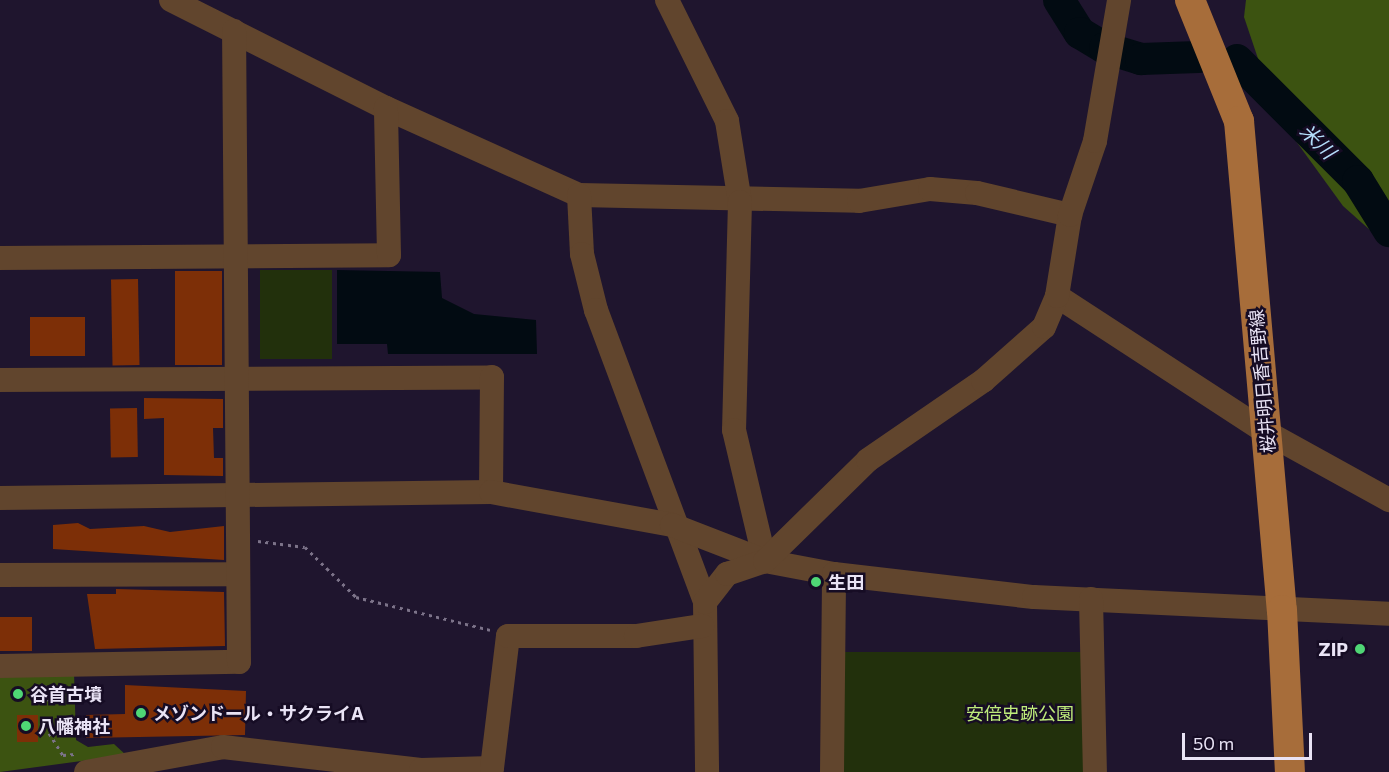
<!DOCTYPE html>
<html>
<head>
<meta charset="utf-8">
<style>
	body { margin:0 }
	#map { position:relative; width:1389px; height:772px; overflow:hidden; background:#1f152e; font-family:Commissioner,"Noto Sans JP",sans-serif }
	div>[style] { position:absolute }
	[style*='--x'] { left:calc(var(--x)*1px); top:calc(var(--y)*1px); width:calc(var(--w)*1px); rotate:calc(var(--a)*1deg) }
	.green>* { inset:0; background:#22300c; transform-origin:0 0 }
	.forest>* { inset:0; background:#3c5311 }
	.water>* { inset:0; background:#020b12 }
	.river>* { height:32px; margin:-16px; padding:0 16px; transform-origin:16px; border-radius:16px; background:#020b12 }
	.building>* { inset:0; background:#7d2f07; transform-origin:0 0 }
	.path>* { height:3px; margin-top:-1.5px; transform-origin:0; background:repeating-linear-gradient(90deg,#7c7389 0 3px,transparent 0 7.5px) }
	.minor>* { height:24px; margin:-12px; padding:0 12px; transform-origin:12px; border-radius:12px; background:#61452d }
	.major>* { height:30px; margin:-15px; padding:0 15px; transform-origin:15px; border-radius:15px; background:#a76d3a }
	.dots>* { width:16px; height:16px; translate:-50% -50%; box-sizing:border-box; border:3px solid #160c24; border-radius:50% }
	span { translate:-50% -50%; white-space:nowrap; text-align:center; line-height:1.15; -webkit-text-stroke:5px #160c24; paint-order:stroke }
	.street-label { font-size:18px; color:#e9e3f5 }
	.poi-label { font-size:18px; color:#e9e3f5; font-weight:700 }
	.left { translate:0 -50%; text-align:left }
	.right { translate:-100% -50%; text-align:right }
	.park-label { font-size:18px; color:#beeb7b }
	.water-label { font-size:20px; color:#b3ddfa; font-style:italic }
	.scale { position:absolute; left:1182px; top:733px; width:130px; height:27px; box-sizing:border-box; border:3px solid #e9e3f5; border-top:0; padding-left:8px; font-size:18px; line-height:21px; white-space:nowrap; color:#e9e3f5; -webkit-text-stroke:4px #160c24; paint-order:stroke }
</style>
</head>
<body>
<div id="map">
	<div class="green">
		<i style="left:260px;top:270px;width:72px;height:89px"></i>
		<i style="left:1088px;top:652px;width:120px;height:250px;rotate:90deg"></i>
	</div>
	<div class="forest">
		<i style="clip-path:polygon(1246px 0,1389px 0,1389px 247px,1343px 206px,1277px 115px,1244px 17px)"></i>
		<i style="clip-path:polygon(0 670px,74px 672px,76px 740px,88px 747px,114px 744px,126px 755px,0 772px)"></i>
	</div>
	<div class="water">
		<i style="clip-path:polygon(337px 270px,440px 272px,442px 298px,474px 314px,536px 320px,537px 354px,388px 354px,387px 344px,337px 344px)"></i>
	</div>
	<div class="river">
		<i style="--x:1059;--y:0;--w:39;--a:58"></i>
		<i style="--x:1080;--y:33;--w:29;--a:31"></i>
		<i style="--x:1105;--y:48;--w:38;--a:17"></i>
		<i style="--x:1141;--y:59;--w:57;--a:-2"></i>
		<i style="--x:1237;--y:60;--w:171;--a:45"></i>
		<i style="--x:1358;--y:181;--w:59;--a:58.2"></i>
	</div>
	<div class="building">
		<i style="left:175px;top:271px;width:47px;height:94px"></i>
		<i style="left:138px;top:279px;width:86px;height:27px;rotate:89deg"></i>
		<i style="left:30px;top:317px;width:55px;height:39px"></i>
		<i style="clip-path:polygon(144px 398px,223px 399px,223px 428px,213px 428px,214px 458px,223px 458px,223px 476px,164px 475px,164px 418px,144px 419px)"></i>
		<i style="left:137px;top:408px;width:49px;height:27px;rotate:89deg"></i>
		<i style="clip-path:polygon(78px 523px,90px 529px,144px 526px,170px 532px,224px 526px,224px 560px,53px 549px,53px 525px)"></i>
		<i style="clip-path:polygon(116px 589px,224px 592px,225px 646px,95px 649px,87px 594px,116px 594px)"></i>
		<i style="left:0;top:617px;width:32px;height:34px"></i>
		<i style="clip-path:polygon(125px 685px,246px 691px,245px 735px,86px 738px,86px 715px,125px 714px)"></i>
		<i style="left:17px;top:715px;width:21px;height:27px"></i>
	</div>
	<div class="path">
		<i style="--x:258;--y:541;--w:47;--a:7.3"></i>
		<i style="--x:305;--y:547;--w:71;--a:44.4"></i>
		<i style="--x:356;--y:597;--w:138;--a:13.8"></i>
		<i style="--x:45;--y:685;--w:16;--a:79"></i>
		<i style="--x:49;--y:733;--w:26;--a:58"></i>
		<i style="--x:63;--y:755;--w:12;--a:-5"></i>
	</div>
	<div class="minor">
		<i style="--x:171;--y:0;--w:241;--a:26.7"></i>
		<i style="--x:386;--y:108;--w:212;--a:24.3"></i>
		<i style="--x:579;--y:195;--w:280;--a:1.2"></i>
		<i style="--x:859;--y:201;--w:72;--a:-9.6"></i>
		<i style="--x:930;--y:189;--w:47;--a:4.9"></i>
		<i style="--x:977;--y:193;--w:96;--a:13.3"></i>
		<i style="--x:667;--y:0;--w:135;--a:63.6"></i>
		<i style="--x:727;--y:121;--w:82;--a:80.9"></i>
		<i style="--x:740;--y:202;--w:228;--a:91.5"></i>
		<i style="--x:734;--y:430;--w:135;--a:76.7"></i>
		<i style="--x:579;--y:195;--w:59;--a:87.1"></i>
		<i style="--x:582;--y:254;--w:58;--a:76"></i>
		<i style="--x:596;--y:310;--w:312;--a:69.5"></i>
		<i style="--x:705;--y:602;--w:170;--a:89.3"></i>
		<i style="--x:0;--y:258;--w:389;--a:-0.4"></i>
		<i style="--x:389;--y:255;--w:147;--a:-91.2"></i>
		<i style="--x:1057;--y:296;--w:249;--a:33.1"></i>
		<i style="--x:1266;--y:432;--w:141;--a:28.9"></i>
		<i style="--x:0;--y:380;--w:492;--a:-0.3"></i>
		<i style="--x:492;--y:377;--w:115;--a:90.5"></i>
		<i style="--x:0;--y:498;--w:491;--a:-0.7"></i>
		<i style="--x:491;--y:492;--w:184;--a:10.3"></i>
		<i style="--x:672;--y:525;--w:100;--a:21.2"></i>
		<i style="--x:765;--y:561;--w:70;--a:10.7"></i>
		<i style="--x:834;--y:574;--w:201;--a:6.6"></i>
		<i style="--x:1034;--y:597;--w:355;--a:2.7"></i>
		<i style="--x:0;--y:575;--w:238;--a:-0.2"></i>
		<i style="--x:1091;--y:599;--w:173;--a:88.7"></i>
		<i style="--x:705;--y:602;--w:36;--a:-52"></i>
		<i style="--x:727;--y:574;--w:40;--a:-18.9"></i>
		<i style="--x:765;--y:561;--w:144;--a:-44.4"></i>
		<i style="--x:868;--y:460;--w:140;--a:-34.5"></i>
		<i style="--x:983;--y:381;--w:81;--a:-41.5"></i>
		<i style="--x:1044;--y:327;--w:34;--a:-67"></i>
		<i style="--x:1057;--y:296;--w:82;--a:-80.9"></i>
		<i style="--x:1070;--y:215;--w:78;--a:-71.3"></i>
		<i style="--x:1095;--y:141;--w:143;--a:-80.3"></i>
		<i style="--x:0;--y:666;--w:239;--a:-1"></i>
		<i style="--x:239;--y:662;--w:631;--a:-90.45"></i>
		<i style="--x:86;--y:772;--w:139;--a:-10.3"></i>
		<i style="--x:223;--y:747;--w:199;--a:6.6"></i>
		<i style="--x:421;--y:770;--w:71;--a:-1.6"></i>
		<i style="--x:492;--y:768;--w:133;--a:-83.1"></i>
		<i style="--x:508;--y:636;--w:128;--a:0"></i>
		<i style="--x:636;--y:636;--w:67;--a:-8.6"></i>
		<i style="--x:832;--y:772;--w:198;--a:-89.4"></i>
	</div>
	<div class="major">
		<i style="--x:1190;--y:0;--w:131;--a:68"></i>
		<i style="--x:1239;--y:121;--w:491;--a:85"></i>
		<i style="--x:1282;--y:610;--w:162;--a:87.2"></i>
	</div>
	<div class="dots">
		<i style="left:816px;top:582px;background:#4fd675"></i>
		<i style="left:1360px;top:649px;background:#4fd675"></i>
		<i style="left:18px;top:694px;background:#4fd675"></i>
		<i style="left:141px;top:713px;background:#4fd675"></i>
		<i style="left:26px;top:726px;background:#4fd675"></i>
	</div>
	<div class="street-label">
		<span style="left:1262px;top:381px;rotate:-95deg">桜井明日香吉野線</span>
	</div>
	<div class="poi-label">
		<span class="left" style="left:828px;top:582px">生田</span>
		<span class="right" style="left:1348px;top:649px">ZIP</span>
		<span class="left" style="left:30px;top:694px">谷首古墳</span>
		<span class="left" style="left:153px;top:713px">メゾンドール・サクライA</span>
		<span class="left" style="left:38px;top:726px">八幡神社</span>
	</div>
	<div class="park-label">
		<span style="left:1020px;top:713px">安倍史跡公園</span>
	</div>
	<div class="water-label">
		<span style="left:1318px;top:141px;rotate:45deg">米川</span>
	</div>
	<div class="scale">50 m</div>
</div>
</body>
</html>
